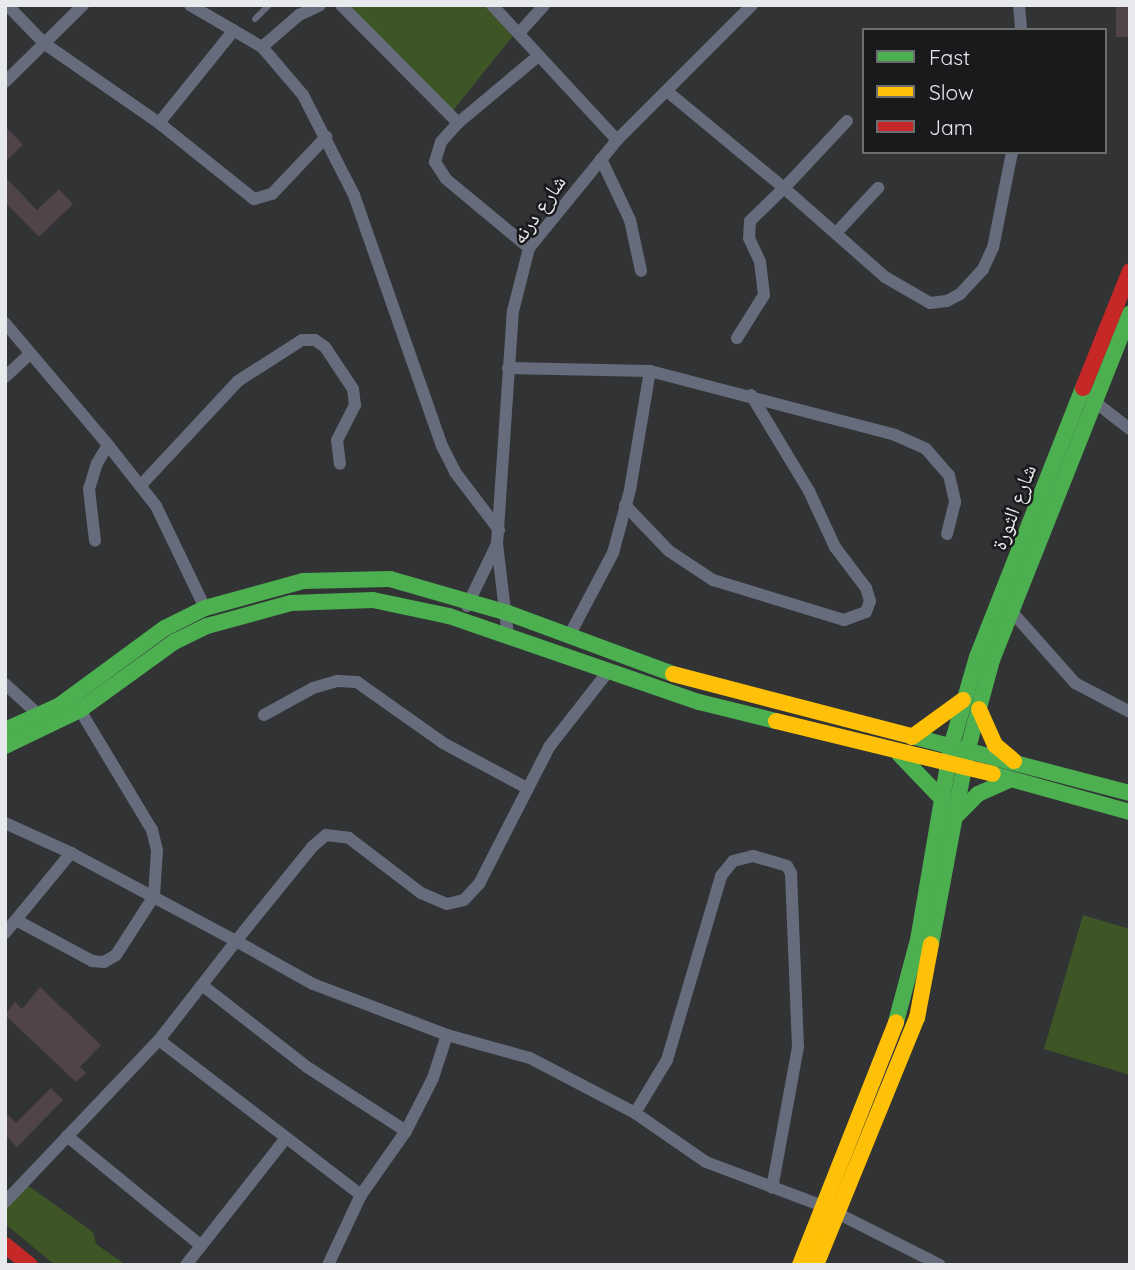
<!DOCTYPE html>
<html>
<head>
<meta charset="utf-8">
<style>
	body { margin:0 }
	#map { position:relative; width:1135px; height:1270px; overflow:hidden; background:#313335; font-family:Quicksand,"Noto Naskh Arabic",sans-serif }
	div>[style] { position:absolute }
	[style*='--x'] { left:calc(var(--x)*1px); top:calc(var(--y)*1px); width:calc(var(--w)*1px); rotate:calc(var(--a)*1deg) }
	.green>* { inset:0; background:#3e5625 }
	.building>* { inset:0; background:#51434a; transform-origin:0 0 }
	.lane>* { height:6px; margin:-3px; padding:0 3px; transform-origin:3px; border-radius:3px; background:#666c7b }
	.street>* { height:12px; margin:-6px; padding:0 6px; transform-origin:6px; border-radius:6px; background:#666c7b }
	.fast>* { height:16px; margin:-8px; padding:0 8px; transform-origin:8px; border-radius:8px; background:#4caf50 }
	.slow>* { height:16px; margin:-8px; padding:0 8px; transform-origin:8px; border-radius:8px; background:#ffc107 }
	.jam>* { height:16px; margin:-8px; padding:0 8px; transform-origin:8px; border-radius:8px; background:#c62828 }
	span { translate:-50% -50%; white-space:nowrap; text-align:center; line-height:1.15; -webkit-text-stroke:5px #191a1c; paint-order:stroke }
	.street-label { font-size:21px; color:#e8e9ec }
	.frame { position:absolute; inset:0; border:7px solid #e8e9ec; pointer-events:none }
	.legend { position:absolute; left:862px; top:28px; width:245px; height:126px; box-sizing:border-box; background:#191a1c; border:2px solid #6c6d6f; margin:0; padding:9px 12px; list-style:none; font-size:21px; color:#e8e9ec }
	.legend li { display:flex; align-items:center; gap:14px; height:35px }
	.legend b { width:35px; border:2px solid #6c6d6f }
</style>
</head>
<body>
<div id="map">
	<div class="green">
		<i style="clip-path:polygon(345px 5px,486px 5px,515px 33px,451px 113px)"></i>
		<i style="clip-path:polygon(1083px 915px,1130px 929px,1130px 1075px,1044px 1049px)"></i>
		<i style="clip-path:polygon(26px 1184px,93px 1232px,96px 1244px,126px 1265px,55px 1265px,5px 1224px,5px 1206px)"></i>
	</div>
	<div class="building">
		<i style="left:1116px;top:5px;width:14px;height:32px"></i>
		<i style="clip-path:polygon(5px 126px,23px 145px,5px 162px)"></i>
		<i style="clip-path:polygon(5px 177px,37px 210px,59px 189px,73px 204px,39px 237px,5px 202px)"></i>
		<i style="clip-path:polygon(40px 987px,101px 1045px,80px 1067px,86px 1073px,76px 1082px,5px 1015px,15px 1002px,22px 1009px)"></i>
		<i style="clip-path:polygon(51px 1088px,63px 1100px,17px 1147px,5px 1135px,5px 1112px,16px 1123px)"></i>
	</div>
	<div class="lane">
		<i style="--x:255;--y:19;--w:20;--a:-45"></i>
	</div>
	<div class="street">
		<i style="--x:7;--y:5;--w:54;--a:45.7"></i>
		<i style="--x:45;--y:44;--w:139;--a:34.7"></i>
		<i style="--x:159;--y:123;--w:122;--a:38.7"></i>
		<i style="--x:254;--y:199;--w:19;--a:-16"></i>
		<i style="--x:272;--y:194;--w:79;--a:-46.5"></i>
		<i style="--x:190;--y:5;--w:83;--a:30.3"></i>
		<i style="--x:262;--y:47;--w:63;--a:49.5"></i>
		<i style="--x:303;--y:95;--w:112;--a:63"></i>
		<i style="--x:354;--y:195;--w:266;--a:70.7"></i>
		<i style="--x:442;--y:446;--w:29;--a:63"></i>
		<i style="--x:455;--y:472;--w:73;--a:52.8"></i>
		<i style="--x:341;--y:5;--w:166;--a:45.2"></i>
		<i style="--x:458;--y:123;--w:104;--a:-39.9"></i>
		<i style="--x:492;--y:5;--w:184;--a:47.2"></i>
		<i style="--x:1019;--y:5;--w:25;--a:85"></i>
		<i style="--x:520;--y:32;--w:36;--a:-48"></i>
		<i style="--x:262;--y:47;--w:49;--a:-40.9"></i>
		<i style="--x:299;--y:15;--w:23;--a:-25"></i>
		<i style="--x:5;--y:82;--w:110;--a:-44.6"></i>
		<i style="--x:668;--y:92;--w:151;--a:39.6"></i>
		<i style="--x:784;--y:188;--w:47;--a:135.9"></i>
		<i style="--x:750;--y:221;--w:17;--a:93"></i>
		<i style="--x:749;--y:238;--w:26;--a:65"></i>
		<i style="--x:760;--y:262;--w:33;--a:83"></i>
		<i style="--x:764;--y:295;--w:51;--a:122.1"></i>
		<i style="--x:847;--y:121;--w:92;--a:133.2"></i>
		<i style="--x:784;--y:188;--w:135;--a:41.4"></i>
		<i style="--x:885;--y:277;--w:52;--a:30"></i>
		<i style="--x:930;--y:303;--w:17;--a:-7"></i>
		<i style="--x:947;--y:301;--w:15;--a:-28"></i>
		<i style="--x:960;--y:294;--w:34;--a:-47"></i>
		<i style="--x:983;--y:269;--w:23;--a:-65"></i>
		<i style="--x:993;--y:248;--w:98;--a:-78.8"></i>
		<i style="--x:159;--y:123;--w:119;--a:-51.1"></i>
		<i style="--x:458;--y:123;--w:25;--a:132"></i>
		<i style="--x:441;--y:142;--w:21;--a:107"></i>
		<i style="--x:435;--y:162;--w:20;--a:57"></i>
		<i style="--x:446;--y:179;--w:108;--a:39.7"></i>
		<i style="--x:601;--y:159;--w:68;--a:64.6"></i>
		<i style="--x:630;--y:220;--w:52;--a:77.8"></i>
		<i style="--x:836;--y:233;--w:62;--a:-47"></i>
		<i style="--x:5;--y:323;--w:160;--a:49.8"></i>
		<i style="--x:108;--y:445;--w:21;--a:121"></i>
		<i style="--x:97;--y:463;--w:27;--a:107"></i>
		<i style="--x:89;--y:489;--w:52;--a:83.4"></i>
		<i style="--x:508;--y:368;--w:142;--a:1.2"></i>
		<i style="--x:650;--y:371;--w:253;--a:14.6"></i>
		<i style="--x:895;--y:435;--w:34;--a:24"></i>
		<i style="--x:926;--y:449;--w:35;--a:49"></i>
		<i style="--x:949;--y:475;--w:28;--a:77"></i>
		<i style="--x:955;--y:502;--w:33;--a:104"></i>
		<i style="--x:5;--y:377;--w:34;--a:-43"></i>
		<i style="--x:1091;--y:399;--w:49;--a:37.6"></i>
		<i style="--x:108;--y:445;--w:78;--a:51.8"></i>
		<i style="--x:156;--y:506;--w:113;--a:64.3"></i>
		<i style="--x:142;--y:484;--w:141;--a:-47"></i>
		<i style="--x:238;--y:381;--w:76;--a:-32.6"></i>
		<i style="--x:302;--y:340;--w:13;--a:0"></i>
		<i style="--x:315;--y:340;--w:12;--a:35"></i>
		<i style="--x:325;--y:347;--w:50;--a:56.3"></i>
		<i style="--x:353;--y:389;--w:16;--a:83"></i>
		<i style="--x:355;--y:405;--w:39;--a:117"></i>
		<i style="--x:337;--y:440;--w:24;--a:83"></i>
		<i style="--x:625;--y:505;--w:64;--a:46.3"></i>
		<i style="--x:669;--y:551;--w:53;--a:33.4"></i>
		<i style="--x:713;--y:580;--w:137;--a:17"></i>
		<i style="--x:844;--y:620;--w:23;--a:-20"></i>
		<i style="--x:866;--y:612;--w:12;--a:-70"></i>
		<i style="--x:870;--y:601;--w:14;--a:-107"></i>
		<i style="--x:866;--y:588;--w:51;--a:-127.1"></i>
		<i style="--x:835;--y:547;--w:62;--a:-114.9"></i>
		<i style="--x:809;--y:491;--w:112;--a:-121.1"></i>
		<i style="--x:467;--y:606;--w:69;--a:-64.2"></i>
		<i style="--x:1012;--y:612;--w:95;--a:48.4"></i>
		<i style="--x:1075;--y:683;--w:62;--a:27.8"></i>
		<i style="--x:508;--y:636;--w:93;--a:-96.8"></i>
		<i style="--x:497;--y:544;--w:234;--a:-86.1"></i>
		<i style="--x:513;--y:311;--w:65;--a:-75.7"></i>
		<i style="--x:529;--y:248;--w:139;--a:-50.8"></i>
		<i style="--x:617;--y:140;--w:191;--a:-45"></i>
		<i style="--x:569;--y:636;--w:94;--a:-62.1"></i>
		<i style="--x:613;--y:553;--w:65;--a:-74.9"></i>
		<i style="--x:630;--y:490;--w:121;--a:-80.5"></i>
		<i style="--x:5;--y:684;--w:47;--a:42.4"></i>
		<i style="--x:264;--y:715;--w:56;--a:-28.9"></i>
		<i style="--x:313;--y:688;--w:26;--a:-16"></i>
		<i style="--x:338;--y:681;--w:19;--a:3"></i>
		<i style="--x:357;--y:682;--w:105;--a:35.3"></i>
		<i style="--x:443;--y:743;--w:93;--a:28.2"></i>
		<i style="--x:5;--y:823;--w:72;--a:24.4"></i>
		<i style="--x:16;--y:920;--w:86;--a:28.3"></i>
		<i style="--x:92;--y:961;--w:12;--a:5"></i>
		<i style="--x:104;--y:962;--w:14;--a:-30"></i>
		<i style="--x:116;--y:955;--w:70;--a:-57.2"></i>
		<i style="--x:154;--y:896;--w:46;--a:-86.3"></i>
		<i style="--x:157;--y:850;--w:21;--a:-104"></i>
		<i style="--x:152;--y:830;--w:140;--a:-121"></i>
		<i style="--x:5;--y:933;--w:104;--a:-50.5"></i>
		<i style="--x:71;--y:853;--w:187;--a:28.1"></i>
		<i style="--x:236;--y:941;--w:121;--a:-51"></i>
		<i style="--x:312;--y:847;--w:18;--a:-41"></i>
		<i style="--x:326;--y:835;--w:23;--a:7"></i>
		<i style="--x:349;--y:838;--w:91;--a:37.4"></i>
		<i style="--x:421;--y:893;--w:28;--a:23"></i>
		<i style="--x:447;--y:904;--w:17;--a:-13"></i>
		<i style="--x:464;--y:900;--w:22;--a:-47"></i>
		<i style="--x:479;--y:884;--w:154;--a:-62.9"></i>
		<i style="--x:549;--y:747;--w:94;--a:-51.9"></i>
		<i style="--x:202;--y:985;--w:133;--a:38"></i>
		<i style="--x:307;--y:1067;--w:118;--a:32.9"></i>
		<i style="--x:159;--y:1040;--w:125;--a:-52.1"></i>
		<i style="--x:236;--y:941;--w:88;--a:29.2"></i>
		<i style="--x:313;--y:984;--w:143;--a:20.8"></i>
		<i style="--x:447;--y:1035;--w:86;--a:15.5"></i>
		<i style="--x:530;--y:1058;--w:119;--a:27.6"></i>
		<i style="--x:635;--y:1113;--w:86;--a:34.6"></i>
		<i style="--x:706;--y:1162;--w:128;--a:20.6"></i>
		<i style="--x:635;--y:1113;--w:62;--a:-58.9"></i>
		<i style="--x:667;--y:1060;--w:192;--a:-73.6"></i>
		<i style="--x:721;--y:876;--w:19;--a:-51"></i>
		<i style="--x:733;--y:861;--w:21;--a:-14"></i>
		<i style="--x:753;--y:856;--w:35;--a:16"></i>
		<i style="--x:787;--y:866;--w:8;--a:60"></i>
		<i style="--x:791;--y:873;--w:174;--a:87.7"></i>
		<i style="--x:798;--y:1047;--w:143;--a:100.4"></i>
		<i style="--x:67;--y:1136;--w:172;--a:39.3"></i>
		<i style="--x:5;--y:1202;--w:224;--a:-46.5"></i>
		<i style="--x:159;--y:1040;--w:255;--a:37.5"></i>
		<i style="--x:837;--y:1213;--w:115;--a:26.8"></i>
		<i style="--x:186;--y:1265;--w:160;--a:-51.8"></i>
		<i style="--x:328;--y:1265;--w:77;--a:-64.8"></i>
		<i style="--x:361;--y:1195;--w:78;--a:-54.9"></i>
		<i style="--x:406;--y:1131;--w:59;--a:-63"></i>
		<i style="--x:433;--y:1078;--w:45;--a:-72"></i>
	</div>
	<div class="fast">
		<i style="--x:5;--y:730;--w:60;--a:-24.4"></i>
		<i style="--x:60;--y:705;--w:130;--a:-36.3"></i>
		<i style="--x:165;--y:628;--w:45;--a:-26.6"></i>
		<i style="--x:205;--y:608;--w:102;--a:-15.4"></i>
		<i style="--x:303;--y:581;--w:87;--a:-1.3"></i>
		<i style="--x:390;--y:579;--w:123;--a:16.1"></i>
		<i style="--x:508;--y:613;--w:176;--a:20.3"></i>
		<i style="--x:911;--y:736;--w:226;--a:14.6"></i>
		<i style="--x:5;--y:746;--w:83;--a:-25.6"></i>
		<i style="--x:80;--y:710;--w:116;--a:-35.9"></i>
		<i style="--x:174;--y:642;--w:37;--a:-26"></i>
		<i style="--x:207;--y:626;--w:87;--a:-15.3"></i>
		<i style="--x:291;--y:603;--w:82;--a:-2.1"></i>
		<i style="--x:373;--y:600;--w:78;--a:11.9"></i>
		<i style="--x:449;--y:616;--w:264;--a:19"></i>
		<i style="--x:699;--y:702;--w:79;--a:13.9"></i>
		<i style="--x:899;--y:754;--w:62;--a:46.3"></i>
		<i style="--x:993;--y:774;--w:142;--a:15.5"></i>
		<i style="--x:956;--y:816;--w:31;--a:-45"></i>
		<i style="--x:978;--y:794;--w:35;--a:-24"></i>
		<i style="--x:931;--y:944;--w:195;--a:-79.4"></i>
		<i style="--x:967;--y:752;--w:95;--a:-74.8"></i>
		<i style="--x:992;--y:660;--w:373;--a:-68.3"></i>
		<i style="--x:896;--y:1022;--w:85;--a:-75"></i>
		<i style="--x:918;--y:940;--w:196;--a:-80.3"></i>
		<i style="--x:951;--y:747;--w:94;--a:-73.9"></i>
		<i style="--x:977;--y:657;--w:289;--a:-68.5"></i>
	</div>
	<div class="slow">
		<i style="--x:673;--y:674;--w:246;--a:14.6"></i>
		<i style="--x:979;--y:709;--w:39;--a:66"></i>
		<i style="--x:995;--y:745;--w:25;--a:40"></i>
		<i style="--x:776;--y:721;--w:223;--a:13.7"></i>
		<i style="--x:912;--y:737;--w:63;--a:-36"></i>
		<i style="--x:800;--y:1265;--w:261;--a:-68.4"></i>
		<i style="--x:816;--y:1265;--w:267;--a:-67.8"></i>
		<i style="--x:917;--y:1018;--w:75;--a:-79.3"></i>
	</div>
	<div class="jam">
		<i style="--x:1083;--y:388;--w:126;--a:-68.1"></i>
		<i style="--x:5;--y:1245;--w:32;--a:39"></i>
	</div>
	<div class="street-label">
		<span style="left:538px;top:209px;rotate:-55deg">شارع درنه</span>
		<span style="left:1013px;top:507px;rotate:-69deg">شارع الثورة</span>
	</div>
	<div class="frame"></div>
	<ul class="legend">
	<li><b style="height:9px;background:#4caf50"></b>Fast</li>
	<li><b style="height:9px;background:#ffc107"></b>Slow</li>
	<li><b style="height:9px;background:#c62828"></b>Jam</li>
	</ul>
</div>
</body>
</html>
